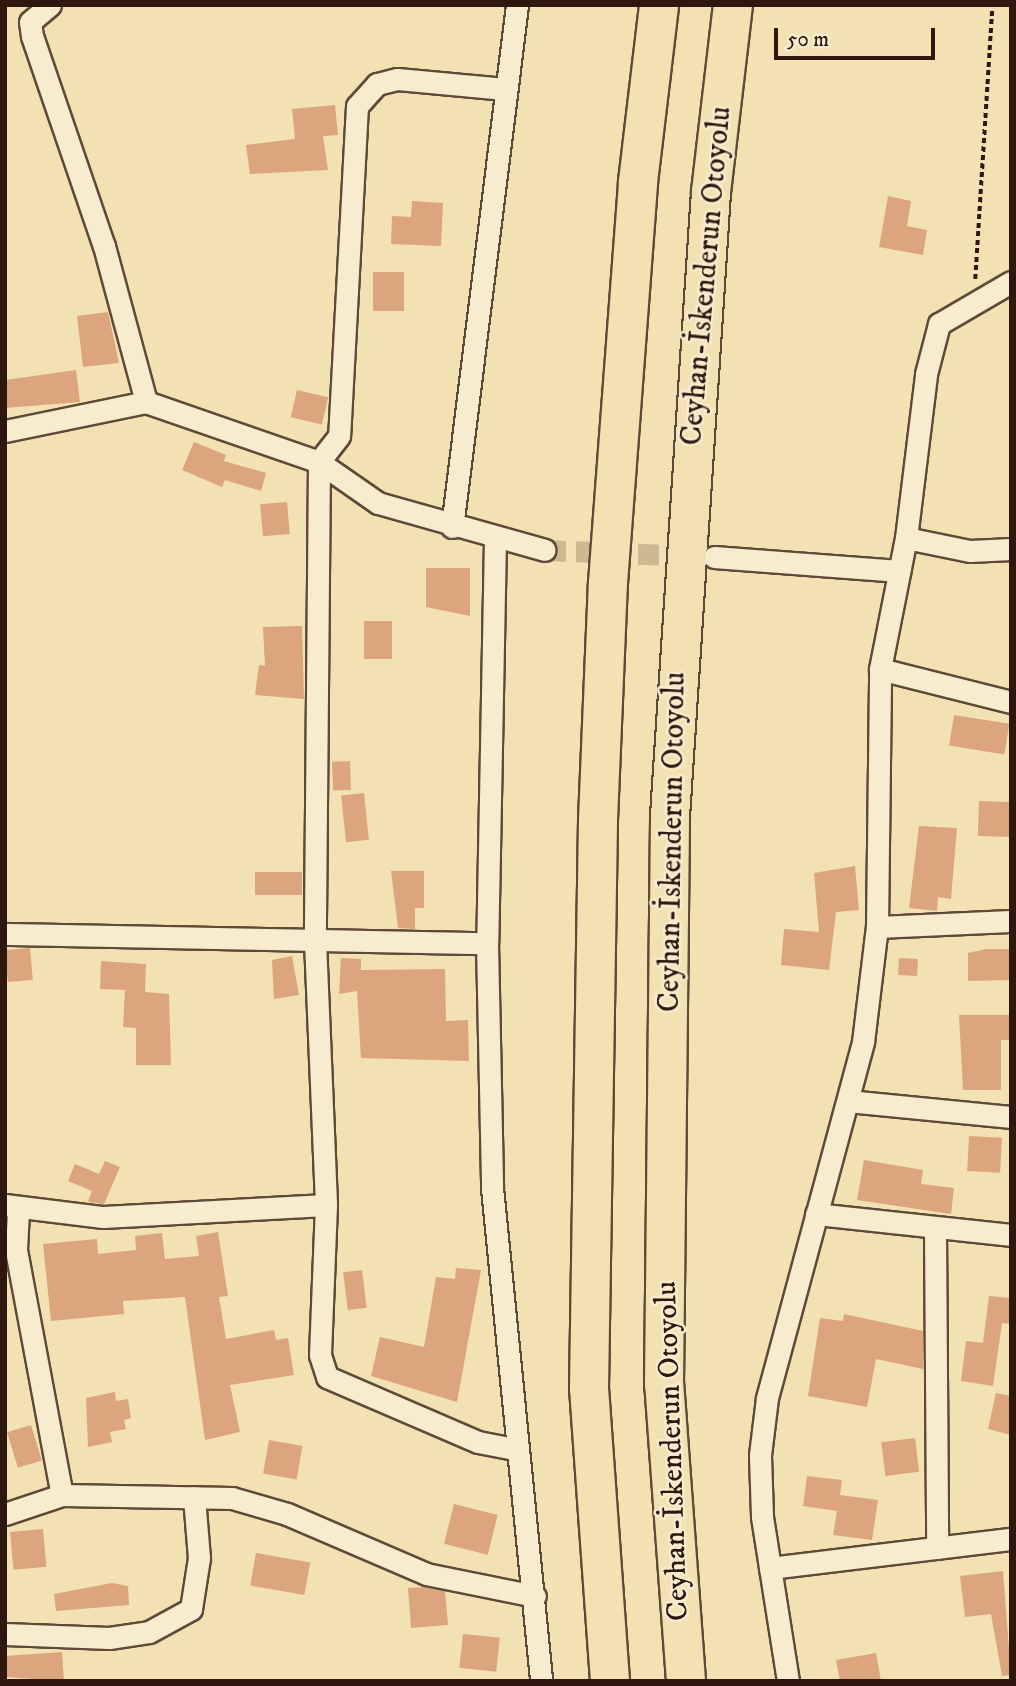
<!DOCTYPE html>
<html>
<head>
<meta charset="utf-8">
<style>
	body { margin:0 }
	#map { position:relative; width:1016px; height:1686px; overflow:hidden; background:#f2e1b2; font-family:"IM FELL DW Pica",serif }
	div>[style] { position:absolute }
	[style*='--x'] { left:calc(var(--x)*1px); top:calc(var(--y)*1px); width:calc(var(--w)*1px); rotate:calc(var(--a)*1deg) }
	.building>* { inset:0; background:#dca57d; transform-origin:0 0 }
	.minor-tunnel>* { height:21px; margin-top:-10.5px; transform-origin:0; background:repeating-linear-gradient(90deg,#cbb991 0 21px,transparent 0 31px) }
	.path>* { height:3.5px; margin-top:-1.75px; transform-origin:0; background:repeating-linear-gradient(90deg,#2d170f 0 5px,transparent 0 8.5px) }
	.roads { filter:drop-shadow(2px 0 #5e4a38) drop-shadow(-2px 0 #5e4a38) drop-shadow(0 2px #5e4a38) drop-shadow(0 -2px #5e4a38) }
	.minor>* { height:21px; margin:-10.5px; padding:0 10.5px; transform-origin:10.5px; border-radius:10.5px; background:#f7eccd }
	.motorway>* { height:38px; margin:-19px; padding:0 19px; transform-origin:19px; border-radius:19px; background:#f2e1b2 }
	span { translate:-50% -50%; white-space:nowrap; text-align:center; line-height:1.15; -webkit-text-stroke:5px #f7eccd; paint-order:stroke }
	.street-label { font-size:30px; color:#2d170f }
	.frame { position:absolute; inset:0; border:7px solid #2d170f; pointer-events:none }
	.scale { position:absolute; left:774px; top:28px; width:161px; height:32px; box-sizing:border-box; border:4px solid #2d170f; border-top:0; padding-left:9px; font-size:21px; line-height:24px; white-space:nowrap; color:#2d170f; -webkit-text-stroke:5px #f7eccd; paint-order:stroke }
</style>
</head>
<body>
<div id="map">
	<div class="building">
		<i style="clip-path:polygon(335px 105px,338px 135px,323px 136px,328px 170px,250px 174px,246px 145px,295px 139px,292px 109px)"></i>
		<i style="clip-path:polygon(888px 196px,911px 201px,907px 226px,927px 230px,923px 255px,879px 247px)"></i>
		<i style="clip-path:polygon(412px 201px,443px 203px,441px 246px,391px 244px,392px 216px,411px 217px)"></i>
		<i style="left:373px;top:272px;width:31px;height:39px"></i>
		<i style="clip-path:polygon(108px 312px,119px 363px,83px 367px,77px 316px)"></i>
		<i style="clip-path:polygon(76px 370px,80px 402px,5px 408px,5px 380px)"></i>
		<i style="left:297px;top:390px;width:32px;height:28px;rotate:13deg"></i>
		<i style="clip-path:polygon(194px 442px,226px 455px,224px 461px,266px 473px,261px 491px,225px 480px,222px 487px,182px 470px)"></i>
		<i style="left:287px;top:502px;width:32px;height:27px;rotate:85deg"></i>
		<i style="clip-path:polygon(426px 568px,470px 568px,470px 616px,426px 607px)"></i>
		<i style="left:364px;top:621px;width:28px;height:38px"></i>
		<i style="clip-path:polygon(302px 626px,304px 699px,255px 695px,259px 665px,265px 666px,263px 627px)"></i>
		<i style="left:954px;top:715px;width:56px;height:31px;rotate:9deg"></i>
		<i style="left:350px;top:761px;width:29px;height:18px;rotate:88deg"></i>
		<i style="left:364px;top:793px;width:47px;height:23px;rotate:84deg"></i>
		<i style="left:979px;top:801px;width:32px;height:35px;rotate:2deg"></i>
		<i style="clip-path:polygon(919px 826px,957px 828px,951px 899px,938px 897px,937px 911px,909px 908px)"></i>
		<i style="clip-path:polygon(855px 866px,859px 910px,836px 912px,829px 970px,781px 965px,784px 929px,819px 932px,814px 873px)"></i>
		<i style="clip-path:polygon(391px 871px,424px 871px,424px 908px,415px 908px,415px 929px,398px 928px)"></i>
		<i style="left:255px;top:872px;width:47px;height:23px"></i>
		<i style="left:30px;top:948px;width:32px;height:25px;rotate:85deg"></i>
		<i style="clip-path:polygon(986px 949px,1011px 949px,1011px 980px,968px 981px,968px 953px)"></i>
		<i style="clip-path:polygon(292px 956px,299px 995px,274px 999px,272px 960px)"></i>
		<i style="clip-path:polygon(341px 958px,361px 959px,361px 970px,445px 969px,446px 1021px,468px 1020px,469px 1061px,361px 1058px,357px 991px,339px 994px)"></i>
		<i style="left:899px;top:958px;width:19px;height:17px;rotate:3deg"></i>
		<i style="clip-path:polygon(101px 961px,146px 964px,145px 992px,169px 994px,171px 1065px,136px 1065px,136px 1028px,123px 1027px,125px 990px,100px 989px)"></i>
		<i style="clip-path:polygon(959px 1015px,1011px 1015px,1011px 1040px,1001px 1040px,1001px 1090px,963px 1090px)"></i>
		<i style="left:969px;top:1136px;width:33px;height:35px;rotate:3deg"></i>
		<i style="clip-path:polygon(864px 1160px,923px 1170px,921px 1184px,954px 1188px,951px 1214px,857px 1200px)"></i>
		<i style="clip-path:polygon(105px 1161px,120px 1167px,104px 1204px,88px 1202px,92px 1191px,68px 1181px,75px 1164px,99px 1174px)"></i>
		<i style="clip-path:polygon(218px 1232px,228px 1296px,219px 1297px,226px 1339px,274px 1330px,276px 1340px,288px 1338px,294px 1375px,230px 1385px,240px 1432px,205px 1440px,185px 1297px,123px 1301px,124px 1314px,51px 1321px,43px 1244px,97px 1239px,98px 1254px,136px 1250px,135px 1236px,162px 1233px,165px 1259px,199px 1256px,196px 1236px)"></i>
		<i style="clip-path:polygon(456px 1268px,481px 1270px,457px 1402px,371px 1376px,380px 1337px,424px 1347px,436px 1277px,455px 1279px)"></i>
		<i style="left:362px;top:1270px;width:38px;height:19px;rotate:83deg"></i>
		<i style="clip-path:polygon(989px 1296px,1011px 1298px,1011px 1324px,1002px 1323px,993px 1386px,961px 1381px,966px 1341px,983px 1343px)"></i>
		<i style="clip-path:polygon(844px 1314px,923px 1331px,923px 1369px,876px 1359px,867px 1407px,808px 1396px,820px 1318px,843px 1321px)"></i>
		<i style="clip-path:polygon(115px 1392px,116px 1401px,128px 1399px,131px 1418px,124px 1420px,126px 1429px,110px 1432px,112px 1442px,88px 1447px,86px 1398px)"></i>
		<i style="clip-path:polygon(996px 1393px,1011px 1396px,1011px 1435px,988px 1429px)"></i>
		<i style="left:31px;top:1425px;width:37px;height:25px;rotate:73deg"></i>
		<i style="left:915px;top:1438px;width:34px;height:34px;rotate:83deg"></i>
		<i style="left:269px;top:1440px;width:34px;height:34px;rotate:10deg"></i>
		<i style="clip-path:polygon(807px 1476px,842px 1480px,840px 1495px,878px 1500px,872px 1540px,833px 1535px,837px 1511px,803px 1506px)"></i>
		<i style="left:454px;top:1504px;width:45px;height:41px;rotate:14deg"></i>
		<i style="left:43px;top:1529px;width:38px;height:33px;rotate:85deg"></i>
		<i style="left:256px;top:1553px;width:55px;height:33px;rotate:10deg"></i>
		<i style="clip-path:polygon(1003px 1571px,1011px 1675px,1002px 1676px,991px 1614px,965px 1617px,960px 1576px)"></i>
		<i style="clip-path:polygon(112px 1583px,128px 1586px,129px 1605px,56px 1611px,54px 1594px)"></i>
		<i style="clip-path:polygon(424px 1587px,445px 1591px,448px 1625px,411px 1628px,408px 1588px)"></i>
		<i style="left:463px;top:1634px;width:37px;height:34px;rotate:6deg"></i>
		<i style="clip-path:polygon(62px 1652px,64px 1681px,5px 1677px,5px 1656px)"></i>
		<i style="clip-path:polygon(876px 1653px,881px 1681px,840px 1681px,836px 1660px)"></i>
	</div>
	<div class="minor-tunnel">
		<i style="--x:545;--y:550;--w:149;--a:2.3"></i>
	</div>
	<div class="path">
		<i style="--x:975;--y:279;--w:275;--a:-86.4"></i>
	</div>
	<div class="roads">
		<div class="minor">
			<i style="--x:50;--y:5;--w:26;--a:140"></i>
			<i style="--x:30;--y:22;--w:14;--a:82"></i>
			<i style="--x:32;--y:36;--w:222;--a:71.1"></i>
			<i style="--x:104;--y:246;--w:162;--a:74.9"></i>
			<i style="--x:505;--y:89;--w:108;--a:-174.7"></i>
			<i style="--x:397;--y:79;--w:21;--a:166"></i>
			<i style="--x:377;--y:84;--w:30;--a:132"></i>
			<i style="--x:357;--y:106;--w:330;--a:93.1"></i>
			<i style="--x:339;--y:436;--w:33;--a:128"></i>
			<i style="--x:319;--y:462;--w:479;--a:90.5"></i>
			<i style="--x:315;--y:941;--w:264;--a:87.6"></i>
			<i style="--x:326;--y:1205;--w:150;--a:92.3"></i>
			<i style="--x:320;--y:1355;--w:23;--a:72"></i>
			<i style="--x:327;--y:1377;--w:164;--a:23.3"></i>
			<i style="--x:478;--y:1442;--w:37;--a:11"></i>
			<i style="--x:5;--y:431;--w:144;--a:-11.6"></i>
			<i style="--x:146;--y:402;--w:183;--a:19.1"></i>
			<i style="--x:319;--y:462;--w:72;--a:34.8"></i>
			<i style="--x:378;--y:503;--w:173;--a:15.7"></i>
			<i style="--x:452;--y:527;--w:526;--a:-82.9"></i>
			<i style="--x:906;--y:538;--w:65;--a:11.5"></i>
			<i style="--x:970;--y:551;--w:41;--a:-2.8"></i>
			<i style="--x:495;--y:539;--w:404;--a:91.1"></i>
			<i style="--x:487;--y:943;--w:245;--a:88.8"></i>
			<i style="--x:492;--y:1188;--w:495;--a:84.3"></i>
			<i style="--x:714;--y:557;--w:186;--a:4.3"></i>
			<i style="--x:880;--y:669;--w:135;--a:14.1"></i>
			<i style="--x:877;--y:927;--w:134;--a:-2.6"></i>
			<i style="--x:5;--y:934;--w:482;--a:1.1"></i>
			<i style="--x:848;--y:1101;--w:164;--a:5.6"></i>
			<i style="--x:5;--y:1205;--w:99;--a:7"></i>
			<i style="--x:103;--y:1217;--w:223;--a:-3.1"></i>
			<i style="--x:18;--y:1211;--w:39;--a:93"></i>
			<i style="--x:16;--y:1250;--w:249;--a:79.4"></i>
			<i style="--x:816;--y:1214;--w:196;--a:6.1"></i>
			<i style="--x:935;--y:1231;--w:317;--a:89.6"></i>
			<i style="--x:5;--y:1514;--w:60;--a:-18.4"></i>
			<i style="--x:62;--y:1495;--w:170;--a:1"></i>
			<i style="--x:232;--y:1498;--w:57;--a:16.2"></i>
			<i style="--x:287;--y:1514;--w:151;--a:23.3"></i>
			<i style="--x:426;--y:1574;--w:111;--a:11.4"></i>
			<i style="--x:770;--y:1568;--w:243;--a:-6.9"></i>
			<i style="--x:5;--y:1634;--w:104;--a:2.2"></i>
			<i style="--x:109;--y:1638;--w:40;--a:-8.5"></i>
			<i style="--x:149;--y:1632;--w:48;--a:-28.7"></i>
			<i style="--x:191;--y:1609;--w:52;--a:-81.1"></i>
			<i style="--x:199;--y:1558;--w:61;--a:-94.7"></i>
			<i style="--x:788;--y:1681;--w:167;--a:-99"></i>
			<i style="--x:762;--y:1516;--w:61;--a:-91.9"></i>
			<i style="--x:760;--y:1455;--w:57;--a:-83"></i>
			<i style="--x:767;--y:1398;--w:369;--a:-74.9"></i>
			<i style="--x:863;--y:1042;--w:116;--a:-83.1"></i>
			<i style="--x:877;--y:927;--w:258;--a:-89.3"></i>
			<i style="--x:880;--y:669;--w:134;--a:-78.8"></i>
			<i style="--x:906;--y:538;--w:165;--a:-83"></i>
			<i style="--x:926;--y:374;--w:52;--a:-75.4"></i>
			<i style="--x:939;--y:324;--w:83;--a:-30.3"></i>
		</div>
		<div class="motorway">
			<i style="--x:610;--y:1681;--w:294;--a:-94.1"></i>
			<i style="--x:589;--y:1388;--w:568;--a:-89.09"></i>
			<i style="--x:598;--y:820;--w:237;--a:-87.6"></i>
			<i style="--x:608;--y:583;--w:402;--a:-85.7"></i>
			<i style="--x:638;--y:182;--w:178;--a:-83.2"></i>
			<i style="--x:686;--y:1681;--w:298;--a:-94.2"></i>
			<i style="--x:664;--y:1384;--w:568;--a:-89.39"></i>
			<i style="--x:670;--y:816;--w:625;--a:-86.24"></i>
			<i style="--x:711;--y:192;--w:188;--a:-83.3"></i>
		</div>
	</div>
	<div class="street-label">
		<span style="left:707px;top:276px;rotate:-85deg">Ceyhan-İskenderun Otoyolu</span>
		<span style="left:673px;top:842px;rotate:-89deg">Ceyhan-İskenderun Otoyolu</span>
		<span style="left:673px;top:1451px;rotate:-92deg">Ceyhan-İskenderun Otoyolu</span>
	</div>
	<div class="frame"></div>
	<div class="scale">50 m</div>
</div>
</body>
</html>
